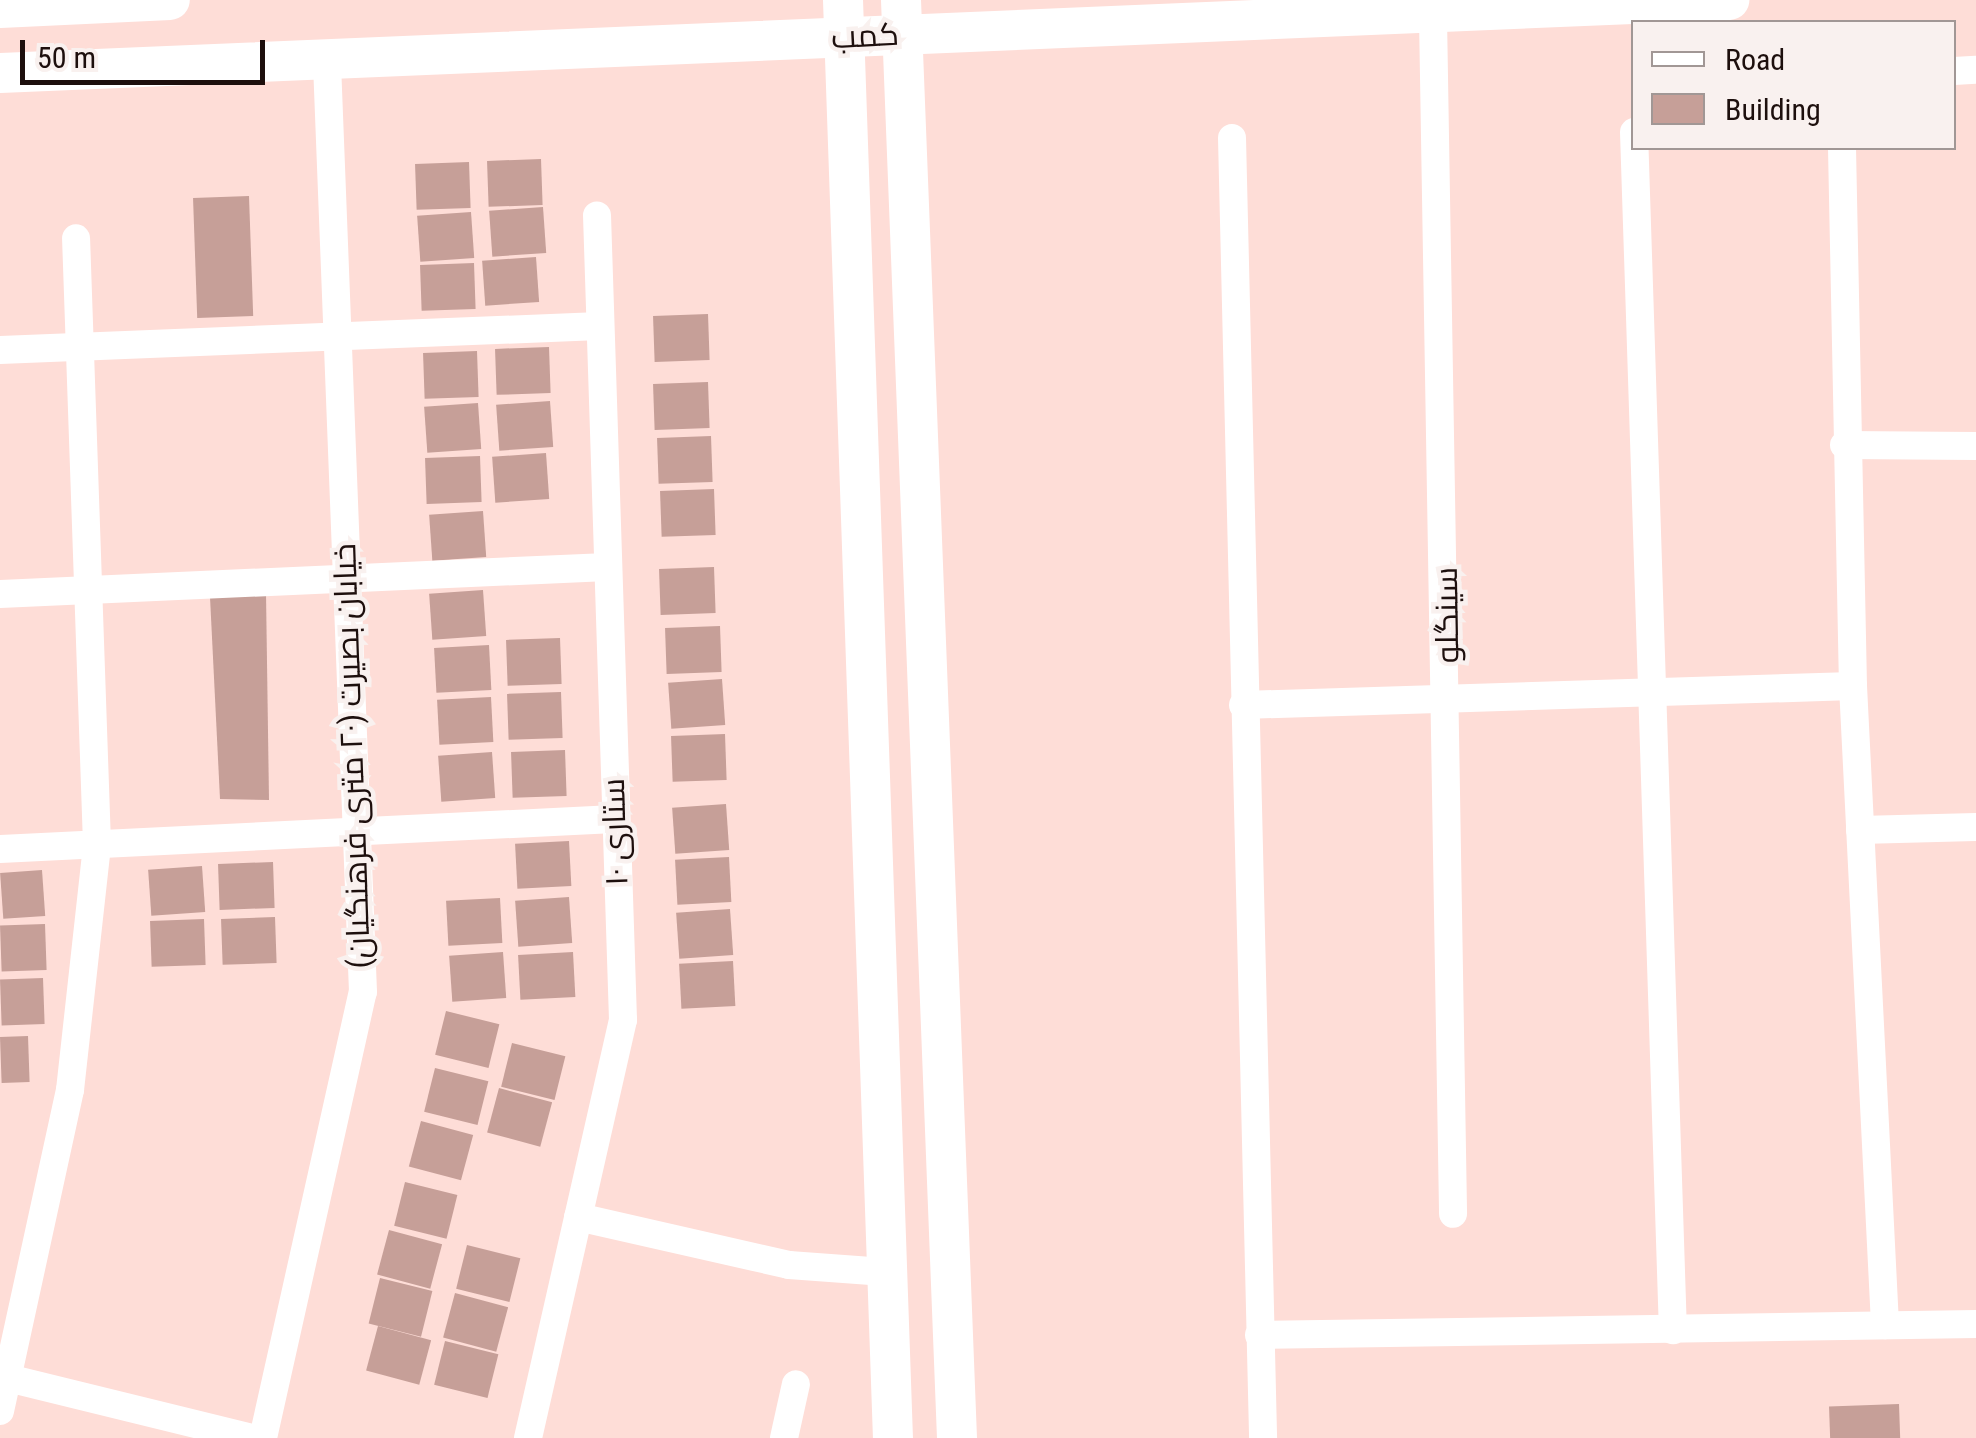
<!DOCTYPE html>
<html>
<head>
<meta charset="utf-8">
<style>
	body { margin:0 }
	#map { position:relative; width:1976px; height:1438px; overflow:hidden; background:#feddd7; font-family:"Roboto Condensed",Cairo,sans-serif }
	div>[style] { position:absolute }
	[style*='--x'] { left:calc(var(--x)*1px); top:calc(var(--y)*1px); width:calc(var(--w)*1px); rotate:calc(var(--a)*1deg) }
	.building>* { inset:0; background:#c69f98; transform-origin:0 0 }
	.street>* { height:28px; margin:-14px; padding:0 14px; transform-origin:14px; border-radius:14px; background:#fff }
	.secondary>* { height:40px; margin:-20px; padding:0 20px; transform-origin:20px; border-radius:20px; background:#fff }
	span { translate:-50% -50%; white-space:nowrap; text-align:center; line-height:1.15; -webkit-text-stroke:9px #f9f1ef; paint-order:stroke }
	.street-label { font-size:32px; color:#1d0f0d }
	.legend { position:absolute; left:1631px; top:20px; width:325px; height:130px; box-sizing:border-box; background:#f9f1ef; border:2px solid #a19795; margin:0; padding:12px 18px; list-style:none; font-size:30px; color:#1d0f0d }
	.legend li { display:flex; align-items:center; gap:20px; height:50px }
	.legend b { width:50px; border:2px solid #a19795 }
	.scale { position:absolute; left:20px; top:40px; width:245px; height:45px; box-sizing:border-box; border:5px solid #1d0f0d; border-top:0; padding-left:12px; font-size:30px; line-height:35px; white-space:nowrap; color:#1d0f0d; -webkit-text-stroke:8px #f9f1ef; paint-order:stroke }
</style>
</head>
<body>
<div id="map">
	<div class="building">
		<i style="left:541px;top:159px;width:46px;height:54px;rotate:88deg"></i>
		<i style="left:469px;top:162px;width:46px;height:54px;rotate:88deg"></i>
		<i style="left:249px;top:196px;width:120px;height:56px;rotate:88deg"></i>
		<i style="left:543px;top:207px;width:46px;height:54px;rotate:86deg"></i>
		<i style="left:471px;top:212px;width:46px;height:54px;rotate:86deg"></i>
		<i style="left:536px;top:257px;width:45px;height:54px;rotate:86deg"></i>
		<i style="left:474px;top:263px;width:46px;height:54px;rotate:88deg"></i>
		<i style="left:708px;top:314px;width:46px;height:55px;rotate:88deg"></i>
		<i style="left:549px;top:347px;width:46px;height:54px;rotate:88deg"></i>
		<i style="left:477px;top:351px;width:46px;height:54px;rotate:88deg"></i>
		<i style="left:708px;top:382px;width:46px;height:55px;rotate:88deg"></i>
		<i style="left:550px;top:401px;width:46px;height:54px;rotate:86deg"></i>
		<i style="left:478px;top:403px;width:46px;height:54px;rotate:86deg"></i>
		<i style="left:711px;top:436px;width:46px;height:54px;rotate:88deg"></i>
		<i style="left:546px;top:453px;width:46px;height:54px;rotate:86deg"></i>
		<i style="left:480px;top:456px;width:46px;height:55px;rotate:88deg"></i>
		<i style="left:714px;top:489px;width:46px;height:54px;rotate:88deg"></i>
		<i style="left:483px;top:511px;width:46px;height:54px;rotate:86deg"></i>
		<i style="left:714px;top:567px;width:46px;height:55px;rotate:88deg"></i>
		<i style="left:483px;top:590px;width:46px;height:54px;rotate:86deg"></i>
		<i style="clip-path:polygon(266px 593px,269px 800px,220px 799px,210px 597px)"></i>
		<i style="left:720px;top:626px;width:46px;height:55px;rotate:88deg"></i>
		<i style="left:560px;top:638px;width:46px;height:54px;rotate:88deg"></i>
		<i style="left:489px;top:645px;width:45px;height:55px;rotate:87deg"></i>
		<i style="left:722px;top:679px;width:46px;height:54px;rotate:86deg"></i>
		<i style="left:561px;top:692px;width:46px;height:54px;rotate:88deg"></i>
		<i style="left:491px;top:697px;width:45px;height:54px;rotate:87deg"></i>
		<i style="left:725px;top:734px;width:46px;height:54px;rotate:88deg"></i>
		<i style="left:565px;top:750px;width:46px;height:54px;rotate:88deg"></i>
		<i style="left:492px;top:752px;width:46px;height:54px;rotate:86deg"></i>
		<i style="left:726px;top:804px;width:46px;height:54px;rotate:86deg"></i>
		<i style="left:569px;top:841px;width:45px;height:54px;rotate:87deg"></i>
		<i style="left:729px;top:857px;width:45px;height:54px;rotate:87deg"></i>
		<i style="left:273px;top:862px;width:46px;height:55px;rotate:88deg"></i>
		<i style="left:202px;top:866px;width:46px;height:54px;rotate:86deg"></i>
		<i style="left:42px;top:870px;width:46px;height:42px;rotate:86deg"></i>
		<i style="left:569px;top:897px;width:46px;height:54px;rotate:86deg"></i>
		<i style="left:500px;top:898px;width:45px;height:54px;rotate:87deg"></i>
		<i style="left:730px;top:909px;width:46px;height:54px;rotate:86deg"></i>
		<i style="left:275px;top:917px;width:46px;height:54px;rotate:88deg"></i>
		<i style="left:204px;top:919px;width:46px;height:54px;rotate:88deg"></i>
		<i style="left:45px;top:924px;width:46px;height:45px;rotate:88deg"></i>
		<i style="left:503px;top:952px;width:46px;height:54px;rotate:86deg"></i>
		<i style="left:573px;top:952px;width:45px;height:55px;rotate:87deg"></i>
		<i style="left:733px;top:961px;width:45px;height:54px;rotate:87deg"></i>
		<i style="left:43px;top:978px;width:46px;height:43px;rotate:88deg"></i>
		<i style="left:446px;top:1011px;width:55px;height:45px;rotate:14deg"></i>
		<i style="left:28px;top:1036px;width:46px;height:28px;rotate:88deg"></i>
		<i style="left:512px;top:1043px;width:55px;height:45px;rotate:14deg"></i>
		<i style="left:435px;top:1068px;width:55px;height:45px;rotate:14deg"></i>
		<i style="left:499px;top:1088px;width:55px;height:46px;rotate:15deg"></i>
		<i style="left:421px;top:1121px;width:54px;height:47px;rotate:15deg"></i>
		<i style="left:405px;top:1182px;width:54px;height:45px;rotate:14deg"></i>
		<i style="left:389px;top:1230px;width:55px;height:46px;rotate:15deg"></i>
		<i style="left:467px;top:1245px;width:55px;height:45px;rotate:14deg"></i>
		<i style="left:380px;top:1278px;width:54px;height:47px;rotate:14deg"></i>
		<i style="left:455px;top:1293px;width:55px;height:46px;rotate:15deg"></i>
		<i style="left:378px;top:1326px;width:55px;height:46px;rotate:15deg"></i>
		<i style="left:445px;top:1341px;width:55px;height:45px;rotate:14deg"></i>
		<i style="left:1899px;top:1404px;width:34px;height:70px;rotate:88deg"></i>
	</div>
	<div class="street">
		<i style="--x:1433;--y:17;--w:1197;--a:89.04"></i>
		<i style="--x:1954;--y:71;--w:22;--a:-3"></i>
		<i style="--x:1634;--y:132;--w:1199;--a:88.14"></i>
		<i style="--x:1232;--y:138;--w:1300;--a:88.63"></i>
		<i style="--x:1842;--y:148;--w:538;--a:88.83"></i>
		<i style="--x:1853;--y:686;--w:640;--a:87.13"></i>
		<i style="--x:0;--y:350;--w:600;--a:-2.29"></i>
		<i style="--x:1844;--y:445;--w:132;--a:0.4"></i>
		<i style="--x:0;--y:594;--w:608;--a:-2.55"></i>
		<i style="--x:1243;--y:705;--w:610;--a:-1.78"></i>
		<i style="--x:1860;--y:830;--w:116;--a:-1.5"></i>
		<i style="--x:0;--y:849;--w:615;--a:-2.8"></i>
		<i style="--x:578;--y:1217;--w:216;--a:12.8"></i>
		<i style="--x:789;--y:1265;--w:96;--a:4.2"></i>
		<i style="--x:1259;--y:1335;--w:717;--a:-0.88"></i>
		<i style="--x:0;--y:1376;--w:260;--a:13.8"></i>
		<i style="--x:0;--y:1411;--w:329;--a:-77.7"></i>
		<i style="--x:70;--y:1090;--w:247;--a:-83.7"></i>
		<i style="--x:97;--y:844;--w:606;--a:-91.98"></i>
		<i style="--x:263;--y:1438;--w:457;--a:-77.4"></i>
		<i style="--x:363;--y:992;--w:930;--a:-92.22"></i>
		<i style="--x:528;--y:1438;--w:429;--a:-77.2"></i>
		<i style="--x:623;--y:1020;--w:805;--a:-91.85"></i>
		<i style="--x:784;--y:1438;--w:55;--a:-77.5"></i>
	</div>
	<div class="secondary">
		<i style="--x:843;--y:0;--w:1439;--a:88.01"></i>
		<i style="--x:901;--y:0;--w:1439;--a:87.77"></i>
		<i style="--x:0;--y:8;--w:170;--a:-2.7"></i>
		<i style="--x:0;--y:73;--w:1731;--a:-2.42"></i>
	</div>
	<div class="street-label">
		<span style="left:865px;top:36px;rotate:-3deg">کمب</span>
		<span style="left:1447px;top:615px;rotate:-91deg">سینگلو</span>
		<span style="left:352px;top:756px;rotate:-92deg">خیابان بصیرت (۲۰ متری فرهنگیان)</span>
		<span style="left:615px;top:832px;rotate:-92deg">ستاری ۱۰</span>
	</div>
	<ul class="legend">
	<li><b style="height:12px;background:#fff"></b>Road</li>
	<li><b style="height:28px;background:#c69f98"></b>Building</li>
	</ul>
	<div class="scale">50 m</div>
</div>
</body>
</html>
